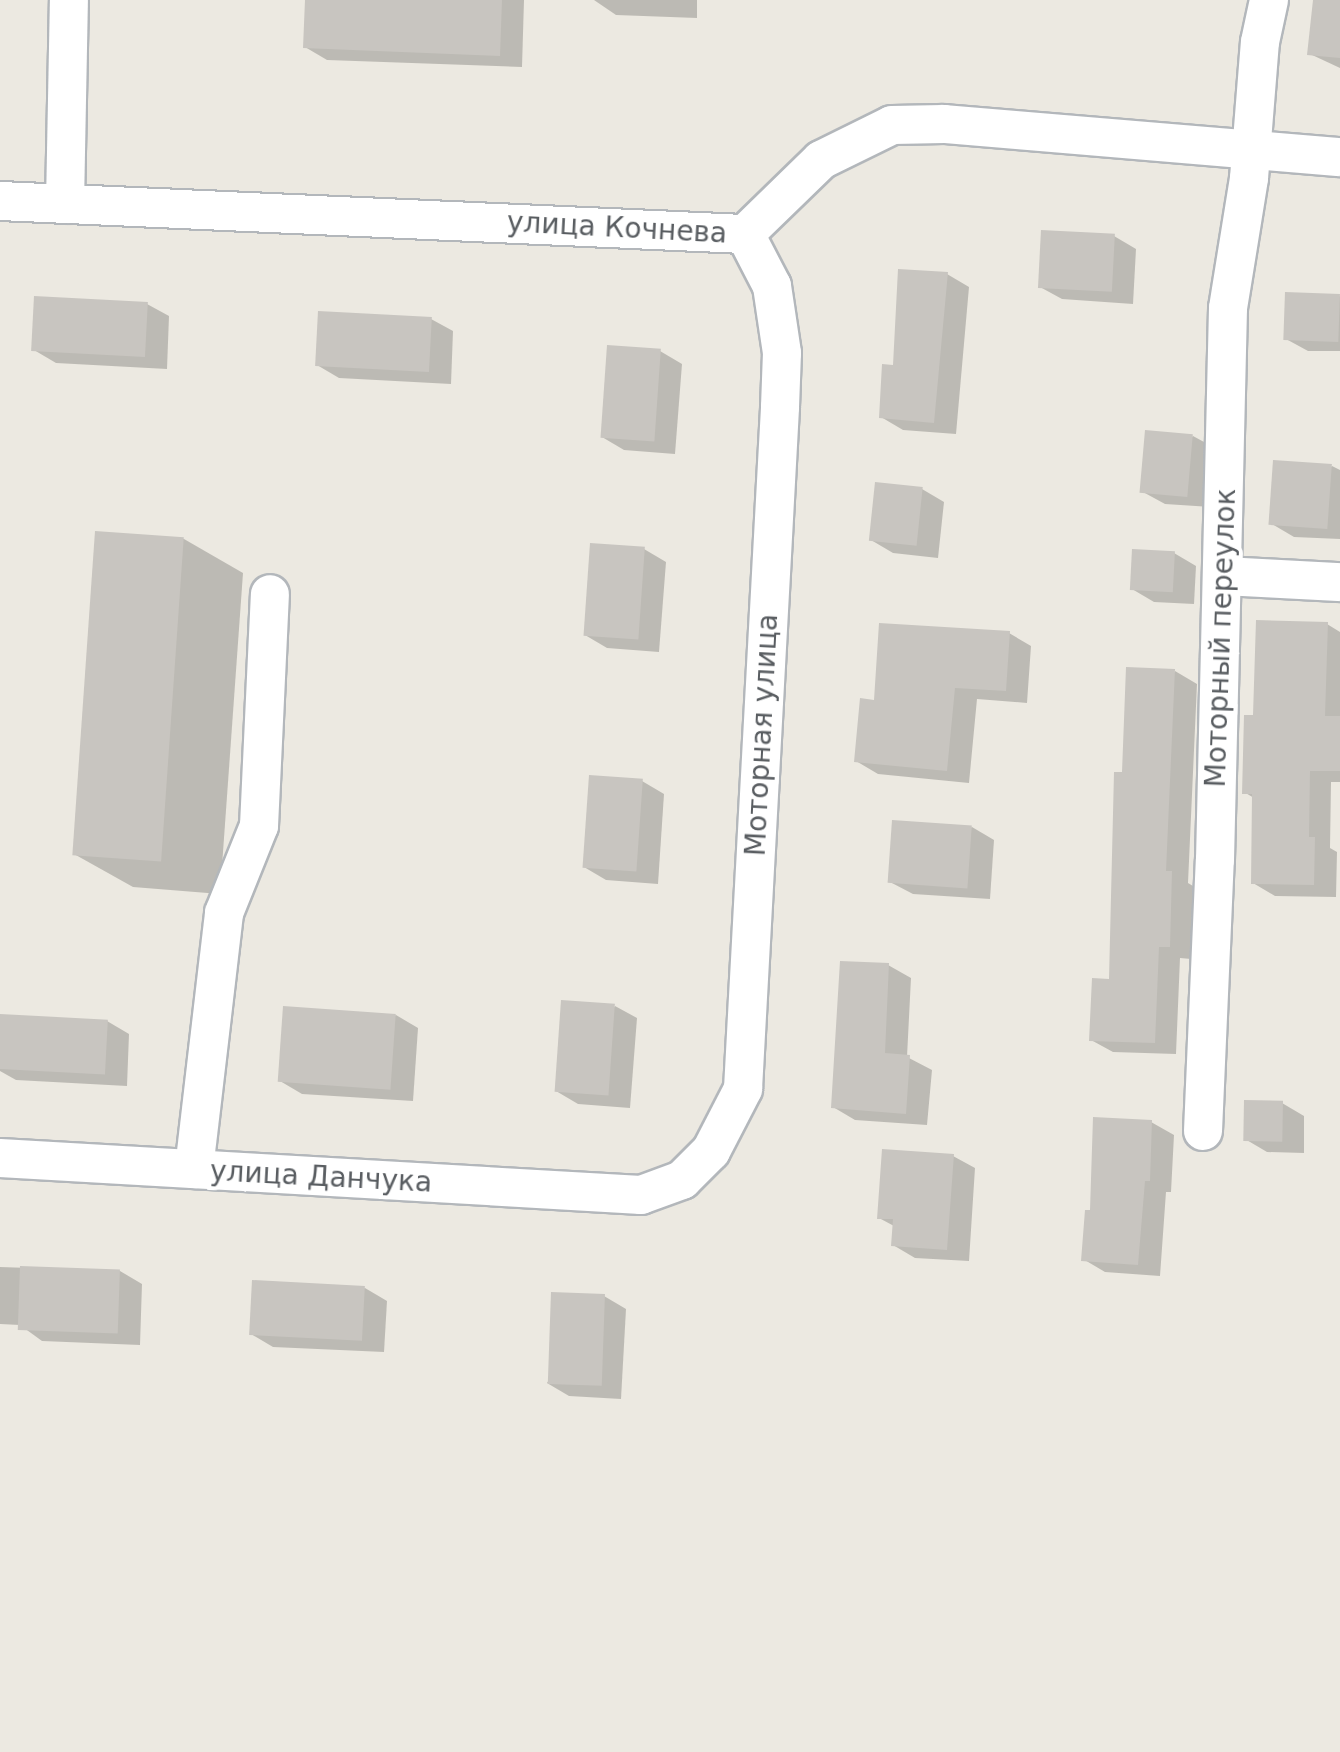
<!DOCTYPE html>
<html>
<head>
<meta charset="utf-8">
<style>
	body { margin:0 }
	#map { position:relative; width:1340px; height:1752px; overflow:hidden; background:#ece9e1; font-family:"DejaVu Sans",sans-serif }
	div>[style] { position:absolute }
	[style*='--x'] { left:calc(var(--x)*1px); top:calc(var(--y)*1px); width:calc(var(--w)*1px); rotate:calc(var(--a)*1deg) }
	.shadow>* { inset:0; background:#0003 }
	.building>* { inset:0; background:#c8c5c0; transform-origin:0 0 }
	.roads { filter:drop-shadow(2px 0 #b3b7bb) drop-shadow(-2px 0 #b3b7bb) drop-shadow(0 2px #b3b7bb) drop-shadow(0 -2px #b3b7bb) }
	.minor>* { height:38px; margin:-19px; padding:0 19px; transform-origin:19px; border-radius:19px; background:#fff }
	span { translate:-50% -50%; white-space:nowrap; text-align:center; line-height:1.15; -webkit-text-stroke:8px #fff; paint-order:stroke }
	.street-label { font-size:28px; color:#595d61 }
</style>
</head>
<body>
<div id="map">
	<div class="shadow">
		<i style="clip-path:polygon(307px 0,524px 0,522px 67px,327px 60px,305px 47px)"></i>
		<i style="clip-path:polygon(594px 0,697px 0,697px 18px,616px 15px)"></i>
		<i style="clip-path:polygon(1315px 0,1340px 0,1340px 68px,1310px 54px)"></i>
		<i style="clip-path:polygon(1114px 236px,1136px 249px,1133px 304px,1062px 299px,1040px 287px)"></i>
		<i style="clip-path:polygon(947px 274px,969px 287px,956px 434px,903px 430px,881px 417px,895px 367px)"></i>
		<i style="clip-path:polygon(1340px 296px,1340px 351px,1308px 351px,1286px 339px)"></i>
		<i style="clip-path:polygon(147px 304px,169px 316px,167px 369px,56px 363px,34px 350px)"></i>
		<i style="clip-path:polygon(431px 319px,453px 331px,451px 384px,339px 378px,317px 365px)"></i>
		<i style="clip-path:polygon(660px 351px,682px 364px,675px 454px,624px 450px,602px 437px)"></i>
		<i style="clip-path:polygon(1193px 436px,1215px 448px,1211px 507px,1165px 504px,1143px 492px)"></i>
		<i style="clip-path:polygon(1332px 466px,1340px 470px,1340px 539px,1294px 537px,1272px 524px)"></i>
		<i style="clip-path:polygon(922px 489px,944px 502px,938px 558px,893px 553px,871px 540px)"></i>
		<i style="clip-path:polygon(97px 533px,184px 539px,243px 573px,220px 894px,133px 887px,74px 854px)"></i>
		<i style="clip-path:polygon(644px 549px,666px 562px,659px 652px,607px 648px,585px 635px)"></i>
		<i style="clip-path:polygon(1174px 553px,1196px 566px,1194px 604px,1154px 602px,1132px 589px)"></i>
		<i style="clip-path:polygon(1327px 624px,1340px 632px,1340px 782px,1331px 782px,1330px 848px,1337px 852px,1336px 897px,1275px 896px,1253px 883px,1254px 798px,1244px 792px,1255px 717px)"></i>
		<i style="clip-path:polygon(1009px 633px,1031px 646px,1027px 703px,977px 699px,969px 783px,878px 774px,856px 761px)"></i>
		<i style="clip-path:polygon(1175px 671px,1197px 684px,1188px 883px,1193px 886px,1191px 959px,1180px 958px,1176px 1054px,1113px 1052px,1091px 1040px,1110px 981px,1124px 774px)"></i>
		<i style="clip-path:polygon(642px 781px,664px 794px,658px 884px,606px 880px,584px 867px)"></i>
		<i style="clip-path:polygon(972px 827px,994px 840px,990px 899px,913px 894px,890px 882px)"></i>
		<i style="clip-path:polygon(888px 965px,911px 978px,907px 1057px,932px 1070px,927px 1125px,855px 1120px,833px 1107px)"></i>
		<i style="clip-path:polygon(615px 1006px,637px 1018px,630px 1108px,578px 1104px,556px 1091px)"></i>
		<i style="clip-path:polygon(396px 1015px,418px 1028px,413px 1101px,302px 1094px,280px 1081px)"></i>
		<i style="clip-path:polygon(0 1016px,107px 1021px,129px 1034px,127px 1086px,16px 1080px,0 1071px)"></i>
		<i style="clip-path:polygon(1282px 1103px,1304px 1116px,1304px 1153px,1267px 1152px,1245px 1139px)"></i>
		<i style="clip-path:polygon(1151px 1122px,1174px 1135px,1171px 1192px,1166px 1192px,1160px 1276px,1105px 1272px,1083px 1259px,1092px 1212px)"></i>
		<i style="clip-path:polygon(953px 1156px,975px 1168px,969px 1261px,915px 1258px,893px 1245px,894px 1226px,879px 1218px)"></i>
		<i style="clip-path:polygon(0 1267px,120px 1271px,142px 1284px,140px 1345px,42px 1341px,20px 1325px,0 1324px)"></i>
		<i style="clip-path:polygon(365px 1288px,387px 1301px,384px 1352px,273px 1347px,251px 1334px)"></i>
		<i style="clip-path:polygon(604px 1296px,626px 1309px,621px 1399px,569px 1396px,547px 1383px)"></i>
	</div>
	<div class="building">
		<i style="clip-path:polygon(305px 0,502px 0,500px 56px,303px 48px)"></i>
		<i style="clip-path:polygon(1313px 0,1340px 0,1340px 58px,1307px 55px)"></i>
		<i style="left:1041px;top:230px;width:74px;height:58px;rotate:3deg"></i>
		<i style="clip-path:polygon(898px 269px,948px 272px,934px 423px,879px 418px,882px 364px,893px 365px)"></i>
		<i style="left:1285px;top:292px;width:55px;height:48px;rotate:2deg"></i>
		<i style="left:34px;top:296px;width:114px;height:55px;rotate:3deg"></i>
		<i style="left:318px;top:311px;width:114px;height:55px;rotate:3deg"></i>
		<i style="left:607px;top:345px;width:54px;height:93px;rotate:4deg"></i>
		<i style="left:1145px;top:430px;width:48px;height:63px;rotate:5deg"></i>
		<i style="left:1273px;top:460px;width:59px;height:65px;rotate:4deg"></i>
		<i style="left:875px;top:482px;width:48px;height:59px;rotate:6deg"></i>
		<i style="left:95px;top:531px;width:89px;height:325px;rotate:4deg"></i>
		<i style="left:590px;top:543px;width:55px;height:93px;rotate:4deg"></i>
		<i style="left:1132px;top:549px;width:43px;height:41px;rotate:3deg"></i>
		<i style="clip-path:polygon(1256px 620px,1328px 622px,1325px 716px,1340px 716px,1340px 771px,1310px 771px,1309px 837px,1315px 837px,1314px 885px,1251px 884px,1252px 794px,1242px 794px,1244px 715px,1253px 715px)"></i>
		<i style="clip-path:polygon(879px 623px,1010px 631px,1006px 691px,955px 688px,947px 771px,854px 762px,860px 698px,874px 700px)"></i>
		<i style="clip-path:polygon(1126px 667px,1175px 669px,1166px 871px,1172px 871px,1170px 947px,1159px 947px,1155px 1043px,1089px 1041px,1092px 978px,1109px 979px,1114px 772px,1122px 772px)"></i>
		<i style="left:589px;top:775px;width:54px;height:93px;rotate:4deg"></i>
		<i style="left:892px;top:820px;width:80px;height:63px;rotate:4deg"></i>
		<i style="clip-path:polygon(840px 961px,889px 963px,885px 1053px,910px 1055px,906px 1114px,831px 1108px)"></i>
		<i style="left:561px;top:1000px;width:54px;height:92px;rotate:4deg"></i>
		<i style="left:283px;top:1006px;width:113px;height:76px;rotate:4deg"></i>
		<i style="left:0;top:1014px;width:108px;height:55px;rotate:3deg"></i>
		<i style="left:1244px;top:1100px;width:39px;height:41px;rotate:1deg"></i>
		<i style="clip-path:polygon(1093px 1117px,1152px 1120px,1150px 1181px,1145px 1181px,1138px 1265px,1081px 1261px,1085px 1210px,1090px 1210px)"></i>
		<i style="clip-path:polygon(882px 1149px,954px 1154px,947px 1250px,891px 1246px,893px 1219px,877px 1219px)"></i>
		<i style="left:20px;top:1266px;width:100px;height:64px;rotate:2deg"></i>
		<i style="left:252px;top:1280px;width:113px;height:55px;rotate:3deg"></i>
		<i style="left:551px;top:1292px;width:54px;height:92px;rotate:2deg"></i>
	</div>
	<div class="roads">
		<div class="minor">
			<i style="--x:0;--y:201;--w:746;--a:2.54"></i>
			<i style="--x:745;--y:234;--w:106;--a:-44.2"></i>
			<i style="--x:821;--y:160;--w:79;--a:-26.2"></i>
			<i style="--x:892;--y:125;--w:52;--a:-1.1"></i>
			<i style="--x:944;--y:124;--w:397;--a:4.8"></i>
			<i style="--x:65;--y:204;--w:204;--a:-88.9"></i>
			<i style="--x:1224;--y:576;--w:116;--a:3"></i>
			<i style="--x:1203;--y:1131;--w:271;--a:-87.5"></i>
			<i style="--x:1215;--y:860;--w:552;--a:-88.65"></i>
			<i style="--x:1228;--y:308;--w:132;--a:-80.8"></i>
			<i style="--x:1249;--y:178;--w:136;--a:-85.4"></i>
			<i style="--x:1260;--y:42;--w:43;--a:-77.9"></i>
			<i style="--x:0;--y:1158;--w:642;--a:3.3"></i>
			<i style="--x:641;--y:1195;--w:44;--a:-20.1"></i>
			<i style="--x:682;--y:1180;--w:41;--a:-45"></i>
			<i style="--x:711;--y:1151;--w:70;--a:-62.7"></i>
			<i style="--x:743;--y:1089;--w:683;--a:-86.89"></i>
			<i style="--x:780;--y:407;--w:54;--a:-87.9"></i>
			<i style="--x:782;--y:353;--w:68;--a:-98.5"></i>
			<i style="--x:772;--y:286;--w:59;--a:-117.4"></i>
			<i style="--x:194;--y:1169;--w:258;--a:-83.3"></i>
			<i style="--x:224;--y:913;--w:94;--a:-68.1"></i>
			<i style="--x:259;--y:826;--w:232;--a:-87.3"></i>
		</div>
	</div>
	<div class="street-label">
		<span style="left:617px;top:228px;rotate:3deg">улица Кочнева</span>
		<span style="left:1221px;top:638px;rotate:-88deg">Моторный переулок</span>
		<span style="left:762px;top:735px;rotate:-87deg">Моторная улица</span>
		<span style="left:321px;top:1177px;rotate:3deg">улица Данчука</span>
	</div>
</div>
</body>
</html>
